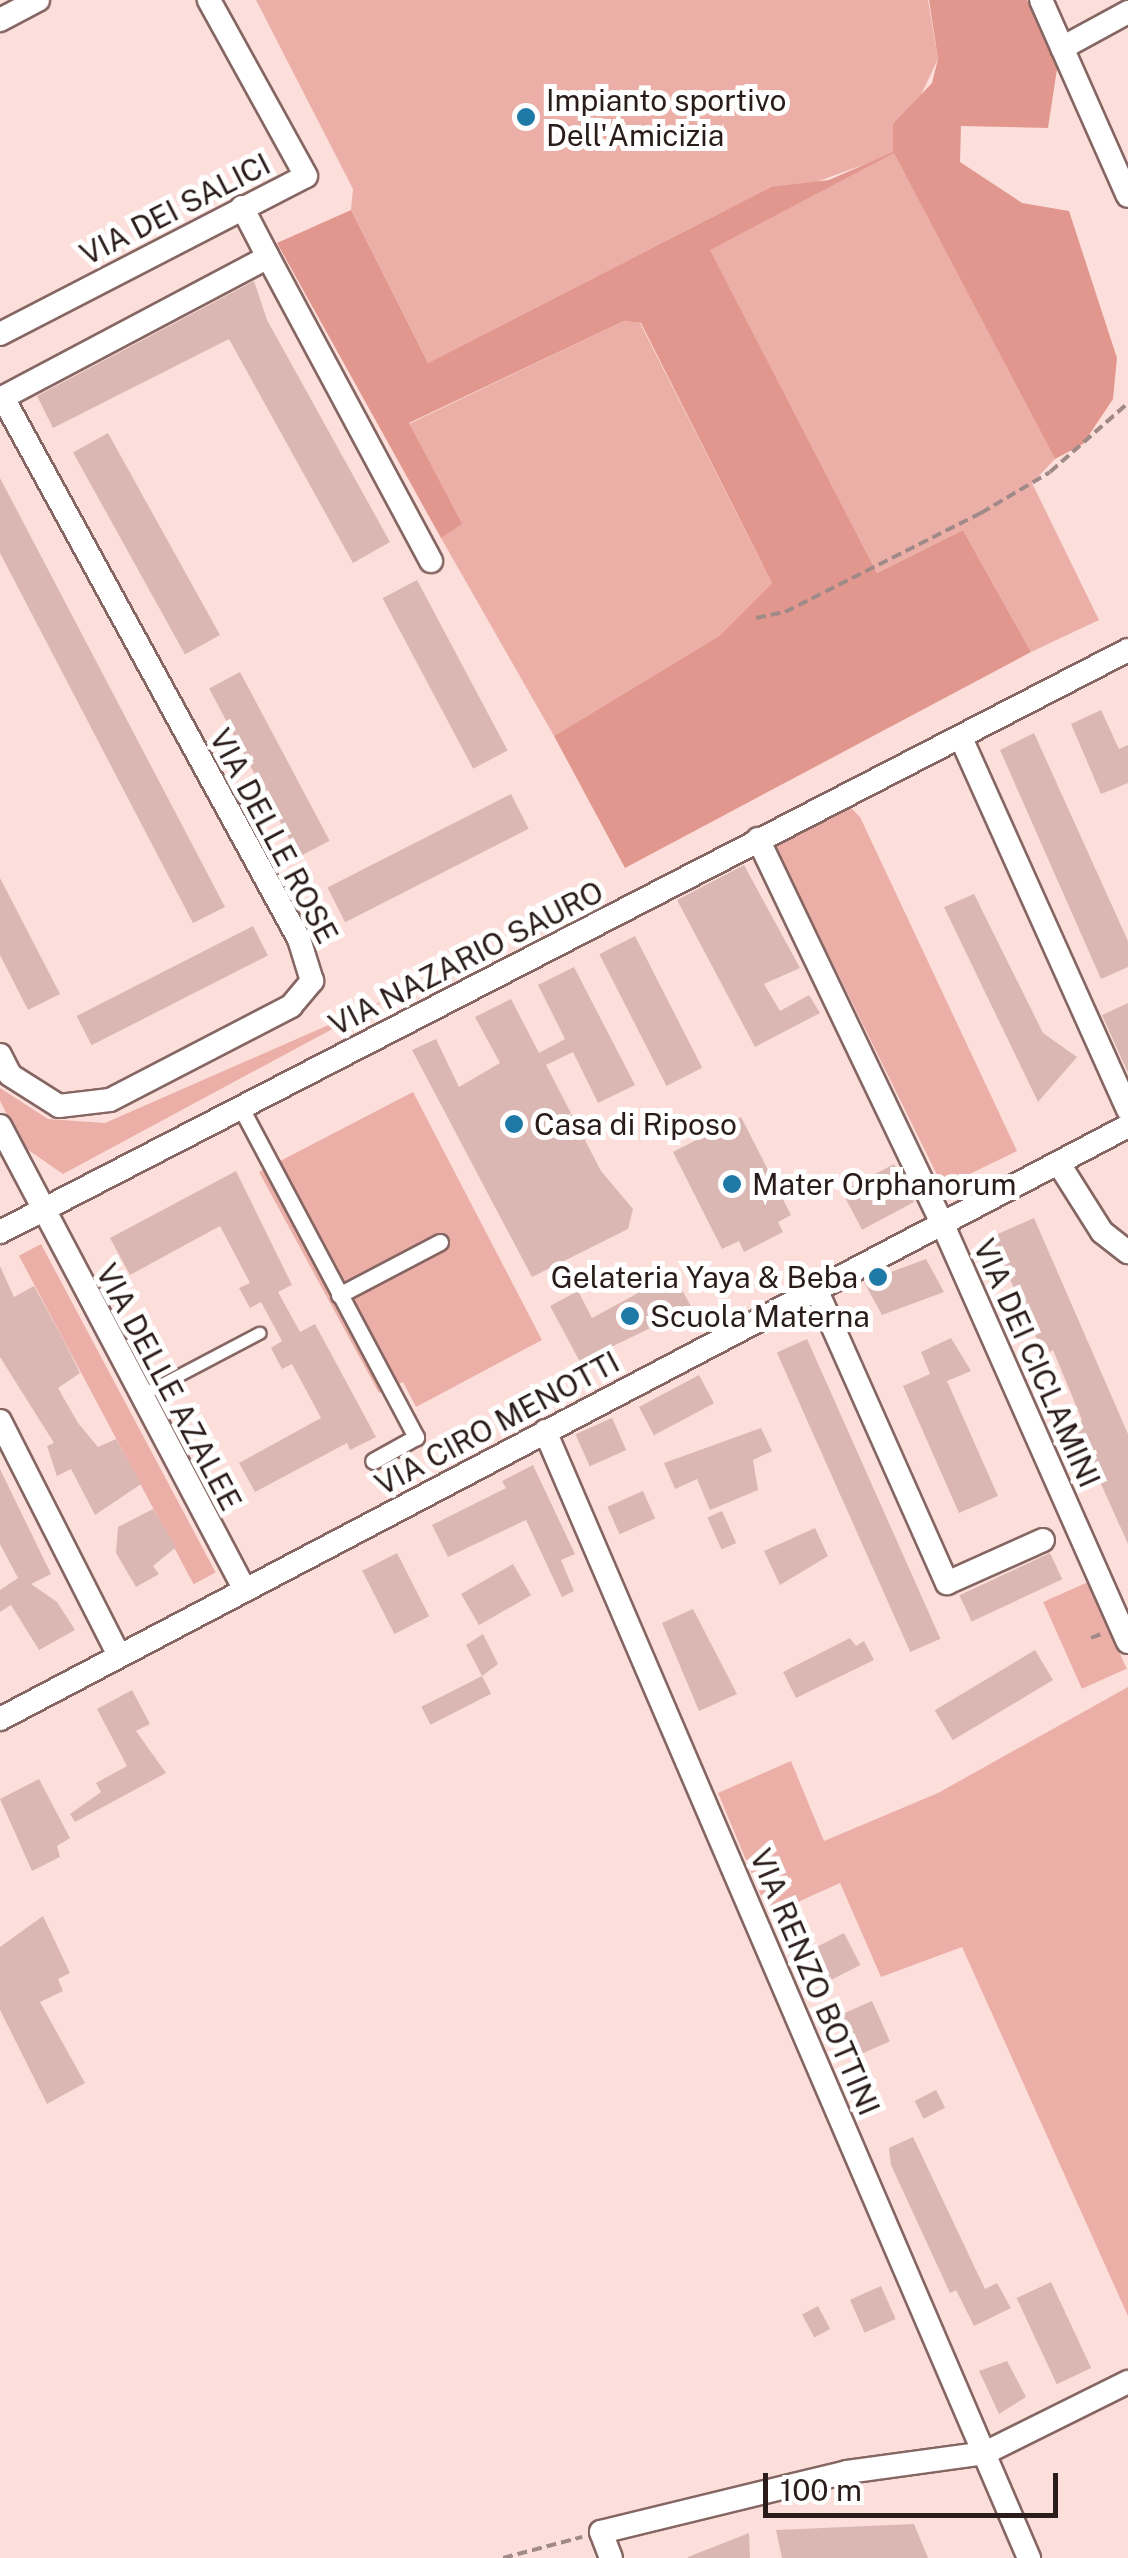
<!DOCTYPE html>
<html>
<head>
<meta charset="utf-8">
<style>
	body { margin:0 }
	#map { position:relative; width:1128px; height:2558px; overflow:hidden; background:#fcdfdb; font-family:"Public Sans",sans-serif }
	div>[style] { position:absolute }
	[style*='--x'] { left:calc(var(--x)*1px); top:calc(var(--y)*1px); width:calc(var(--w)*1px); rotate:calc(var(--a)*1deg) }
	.green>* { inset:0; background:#ebafa8; transform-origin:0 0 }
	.forest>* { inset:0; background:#e2978e }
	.building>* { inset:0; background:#dbb7b3; transform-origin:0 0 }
	.path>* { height:4px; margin-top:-2px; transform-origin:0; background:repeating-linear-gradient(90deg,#a08a87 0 10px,transparent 0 15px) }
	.roads { filter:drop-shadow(2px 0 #856662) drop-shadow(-2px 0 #856662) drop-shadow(0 2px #856662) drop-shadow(0 -2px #856662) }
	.service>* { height:11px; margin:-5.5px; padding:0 5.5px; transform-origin:5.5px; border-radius:5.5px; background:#fff }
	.pedestrian>* { height:15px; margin:-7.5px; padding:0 7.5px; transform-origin:7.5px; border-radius:7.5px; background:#fff }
	.minor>* { height:22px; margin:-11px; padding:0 11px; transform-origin:11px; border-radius:11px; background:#fff }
	.dots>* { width:28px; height:28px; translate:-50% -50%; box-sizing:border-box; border:5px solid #fff; border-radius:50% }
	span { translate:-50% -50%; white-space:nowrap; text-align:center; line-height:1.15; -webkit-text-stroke:10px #fff; paint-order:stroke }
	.poi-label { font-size:30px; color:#291c1a }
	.left { translate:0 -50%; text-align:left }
	.right { translate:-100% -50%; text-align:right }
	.street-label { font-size:30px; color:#291c1a }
	.scale { position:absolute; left:763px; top:2473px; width:295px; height:45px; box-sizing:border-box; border:5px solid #291c1a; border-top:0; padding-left:12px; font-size:30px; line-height:35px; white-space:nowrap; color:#291c1a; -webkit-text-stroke:8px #fff; paint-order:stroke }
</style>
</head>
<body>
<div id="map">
	<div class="green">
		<i style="clip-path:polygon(256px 0,928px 0,938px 59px,894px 152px,1055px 459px,1032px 483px,1099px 620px,1031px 652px,963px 530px,877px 573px,709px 249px,876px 160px,800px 188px,771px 187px,428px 363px,351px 210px,353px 189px)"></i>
		<i style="clip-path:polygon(624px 321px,640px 323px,772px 583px,719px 636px,554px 736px,441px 538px,461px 524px,409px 424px)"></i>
		<i style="clip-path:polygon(843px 800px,860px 817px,1017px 1151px,943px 1187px,770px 836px)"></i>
		<i style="clip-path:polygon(390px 998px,63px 1174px,24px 1147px,0 1101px,0 1088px,48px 1119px,105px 1123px)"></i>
		<i style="clip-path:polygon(413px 1092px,542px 1340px,416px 1407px,403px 1382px,379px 1393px,259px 1172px)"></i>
		<i style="left:41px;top:1244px;width:372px;height:25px;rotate:62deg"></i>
		<i style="left:1088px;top:1582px;width:95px;height:49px;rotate:66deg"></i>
		<i style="clip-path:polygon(1128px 1687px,1128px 2316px,962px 1947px,881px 1977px,840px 1883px,769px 1915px,718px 1793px,791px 1761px,824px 1841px,938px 1793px)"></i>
	</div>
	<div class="forest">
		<i style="clip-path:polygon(929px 0,1027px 0,1057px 69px,1048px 128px,961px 126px,960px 162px,1022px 203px,1069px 211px,1117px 358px,1113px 399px,1083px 444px,1055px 459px,894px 153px,710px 250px,877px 573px,963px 530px,1031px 652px,625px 868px,554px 736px,719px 636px,772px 583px,641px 323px,624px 321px,409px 423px,462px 524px,441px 538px,277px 243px,351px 210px,428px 363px,771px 187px,829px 180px,893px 152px,893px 124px,932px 83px,938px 59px)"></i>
	</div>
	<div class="building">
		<i style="clip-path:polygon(254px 281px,267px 320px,390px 542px,353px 563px,229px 339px,53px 428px,37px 396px)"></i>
		<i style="left:108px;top:433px;width:231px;height:40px;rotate:61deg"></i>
		<i style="clip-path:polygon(0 478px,225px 907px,193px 923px,0 553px)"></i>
		<i style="left:417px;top:580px;width:193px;height:39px;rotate:62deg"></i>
		<i style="left:240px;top:672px;width:191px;height:35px;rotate:62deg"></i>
		<i style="clip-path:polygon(1101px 710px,1119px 749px,1128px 745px,1128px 783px,1101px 794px,1071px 724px)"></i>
		<i style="clip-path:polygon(1034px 733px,1128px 941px,1128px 967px,1101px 979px,1000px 750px)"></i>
		<i style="left:511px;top:794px;width:39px;height:206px;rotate:63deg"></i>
		<i style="clip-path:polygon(744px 865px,800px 968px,764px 984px,780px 1011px,809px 995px,820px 1013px,755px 1047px,677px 900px)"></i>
		<i style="clip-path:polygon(0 878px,60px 994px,28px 1010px,0 955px)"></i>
		<i style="clip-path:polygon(974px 894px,1043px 1033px,1077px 1057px,1038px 1102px,944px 907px)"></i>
		<i style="left:253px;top:926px;width:33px;height:198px;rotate:63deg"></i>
		<i style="left:635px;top:936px;width:148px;height:40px;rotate:63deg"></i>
		<i style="clip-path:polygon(574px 967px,635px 1085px,598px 1103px,573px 1052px,546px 1065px,601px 1171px,633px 1209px,628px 1229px,532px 1277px,412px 1050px,436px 1039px,459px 1087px,500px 1063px,475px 1017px,511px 999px,539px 1053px,565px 1039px,538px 985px)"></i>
		<i style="clip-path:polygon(1128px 1003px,1128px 1073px,1102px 1015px)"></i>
		<i style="clip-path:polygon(741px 1117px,791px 1215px,778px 1222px,783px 1232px,744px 1252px,739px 1241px,722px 1249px,673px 1152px)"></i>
		<i style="left:894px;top:1164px;width:43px;height:59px;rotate:62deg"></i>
		<i style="clip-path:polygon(236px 1171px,292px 1285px,278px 1292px,300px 1332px,315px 1324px,376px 1437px,350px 1450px,347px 1443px,255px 1492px,239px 1463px,321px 1418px,292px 1364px,282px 1369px,271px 1348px,282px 1341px,261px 1302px,250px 1308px,239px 1288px,250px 1283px,220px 1226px,130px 1275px,110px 1238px)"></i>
		<i style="clip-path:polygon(1034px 1218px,1128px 1434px,1128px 1544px,1074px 1424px,1082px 1420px,1053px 1350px,1044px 1355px,991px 1237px)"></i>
		<i style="clip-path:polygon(926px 1259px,944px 1292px,882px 1315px,864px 1282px)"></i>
		<i style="clip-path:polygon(0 1266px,14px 1297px,34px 1286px,63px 1339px,80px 1373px,58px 1388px,78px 1423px,98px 1447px,116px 1439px,141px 1484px,95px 1515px,71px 1469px,57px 1476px,47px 1446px,54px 1443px,0 1357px)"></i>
		<i style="clip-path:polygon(673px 1274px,692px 1308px,580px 1362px,550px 1306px,578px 1291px,592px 1318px)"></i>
		<i style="clip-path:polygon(951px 1338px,971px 1371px,947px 1381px,998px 1496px,959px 1513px,903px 1386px,930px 1374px,921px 1352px)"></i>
		<i style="left:807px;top:1339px;width:328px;height:33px;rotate:66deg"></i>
		<i style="left:699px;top:1375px;width:32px;height:68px;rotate:62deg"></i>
		<i style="left:612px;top:1418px;width:35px;height:40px;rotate:66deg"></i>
		<i style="clip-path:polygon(761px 1428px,772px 1451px,753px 1460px,758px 1490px,710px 1510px,697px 1479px,675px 1489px,664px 1463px)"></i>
		<i style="clip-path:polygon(533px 1465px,575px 1554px,561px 1560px,574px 1591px,562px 1597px,526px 1520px,448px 1557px,432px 1525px,506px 1488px,502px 1481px)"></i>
		<i style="clip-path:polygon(0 1469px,51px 1574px,31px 1584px,57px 1602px,75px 1630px,39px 1650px,11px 1605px,0 1612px,0 1590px,18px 1578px,0 1544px)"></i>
		<i style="left:643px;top:1491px;width:30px;height:39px;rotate:66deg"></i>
		<i style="clip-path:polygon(153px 1509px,176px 1547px,153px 1566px,159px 1574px,136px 1587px,116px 1553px,118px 1527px)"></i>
		<i style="left:722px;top:1511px;width:35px;height:16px;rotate:66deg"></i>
		<i style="clip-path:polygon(815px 1528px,828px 1556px,780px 1585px,764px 1551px)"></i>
		<i style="left:397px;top:1553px;width:71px;height:39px;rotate:63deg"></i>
		<i style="left:1050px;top:1553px;width:29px;height:100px;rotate:65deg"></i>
		<i style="left:513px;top:1564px;width:36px;height:60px;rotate:60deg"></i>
		<i style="clip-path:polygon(693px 1609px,737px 1694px,699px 1711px,662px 1623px)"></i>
		<i style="clip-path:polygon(483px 1634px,498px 1664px,482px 1676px,466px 1645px)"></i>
		<i style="clip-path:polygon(850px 1638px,856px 1646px,864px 1641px,874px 1660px,796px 1698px,783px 1672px)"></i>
		<i style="left:1035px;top:1650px;width:35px;height:117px;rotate:59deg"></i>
		<i style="left:482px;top:1676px;width:20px;height:68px;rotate:63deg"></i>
		<i style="clip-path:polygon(132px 1690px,150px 1724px,136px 1731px,166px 1773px,75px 1822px,70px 1814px,101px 1792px,96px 1783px,127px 1766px,97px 1709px)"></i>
		<i style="clip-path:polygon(39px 1779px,70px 1838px,57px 1846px,60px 1857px,32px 1871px,0 1799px)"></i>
		<i style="clip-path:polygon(43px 1916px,70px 1973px,58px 1979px,63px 1991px,40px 2002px,85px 2083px,47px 2104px,0 2010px,0 1947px)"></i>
		<i style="left:844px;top:1933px;width:36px;height:39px;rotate:63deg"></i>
		<i style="left:872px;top:2001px;width:44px;height:39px;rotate:66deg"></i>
		<i style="left:936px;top:2090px;width:20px;height:24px;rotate:63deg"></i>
		<i style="clip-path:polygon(913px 2137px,985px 2289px,997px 2283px,1011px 2308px,974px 2326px,956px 2290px,950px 2293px,891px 2165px,889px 2148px)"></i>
		<i style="left:1051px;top:2282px;width:95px;height:38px;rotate:65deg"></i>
		<i style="left:881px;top:2286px;width:36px;height:34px;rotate:66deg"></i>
		<i style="left:818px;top:2306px;width:26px;height:18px;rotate:62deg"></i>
		<i style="clip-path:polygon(1007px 2361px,1026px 2397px,999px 2414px,979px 2371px)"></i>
		<i style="clip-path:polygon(914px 2524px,928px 2558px,782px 2558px,776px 2530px)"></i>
		<i style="clip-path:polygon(749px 2533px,750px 2558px,688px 2558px,688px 2557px)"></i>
	</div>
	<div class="path">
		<i style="--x:756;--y:618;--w:30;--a:-12"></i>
		<i style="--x:785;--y:612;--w:220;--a:-26.8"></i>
		<i style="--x:981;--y:513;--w:80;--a:-30.7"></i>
		<i style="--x:1050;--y:472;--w:104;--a:-41.5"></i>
		<i style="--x:1091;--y:1638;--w:11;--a:-22"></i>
		<i style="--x:503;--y:2558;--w:82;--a:-14.9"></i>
	</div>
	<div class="roads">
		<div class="service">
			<i style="--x:139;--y:1396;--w:136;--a:-27.7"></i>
		</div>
		<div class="pedestrian">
			<i style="--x:241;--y:1108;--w:373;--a:62"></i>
			<i style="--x:416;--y:1437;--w:49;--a:150.8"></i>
			<i style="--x:339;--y:1295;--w:114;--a:-27.7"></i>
		</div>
		<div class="minor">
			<i style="--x:1041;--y:0;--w:214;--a:66.1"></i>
			<i style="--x:0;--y:20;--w:43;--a:-27.8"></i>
			<i style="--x:1062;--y:48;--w:75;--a:-28.6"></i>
			<i style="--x:242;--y:207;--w:56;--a:62.5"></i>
			<i style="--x:0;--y:334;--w:344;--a:-27.3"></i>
			<i style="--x:306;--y:176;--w:201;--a:-118.9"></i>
			<i style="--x:0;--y:399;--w:303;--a:-27.9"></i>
			<i style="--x:268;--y:257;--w:345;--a:61.8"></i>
			<i style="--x:961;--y:738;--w:408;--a:65.8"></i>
			<i style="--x:758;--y:839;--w:428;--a:64.4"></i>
			<i style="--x:943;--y:1225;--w:456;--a:66.1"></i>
			<i style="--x:0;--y:1055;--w:22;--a:63"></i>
			<i style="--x:10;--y:1075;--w:58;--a:32.3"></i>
			<i style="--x:59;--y:1106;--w:51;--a:-6.7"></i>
			<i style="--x:110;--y:1100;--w:204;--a:-27.4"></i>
			<i style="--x:291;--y:1006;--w:33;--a:-50"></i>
			<i style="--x:312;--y:981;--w:44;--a:-107.2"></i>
			<i style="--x:299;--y:939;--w:617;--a:-118.68"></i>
			<i style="--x:0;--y:1126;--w:525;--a:62.17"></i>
			<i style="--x:1059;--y:1164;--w:80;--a:57.7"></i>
			<i style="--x:1102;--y:1232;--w:33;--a:38"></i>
			<i style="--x:0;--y:1232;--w:1269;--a:-27.29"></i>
			<i style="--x:816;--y:1289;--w:322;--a:66"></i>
			<i style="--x:947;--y:1583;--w:105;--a:-24.1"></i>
			<i style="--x:0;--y:1421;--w:263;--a:63.1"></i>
			<i style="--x:545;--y:1431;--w:1227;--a:66.76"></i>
			<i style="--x:0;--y:1719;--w:1274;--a:-27.73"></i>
			<i style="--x:611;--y:2558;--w:28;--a:-111"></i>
			<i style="--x:601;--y:2532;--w:253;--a:-13.7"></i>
			<i style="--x:847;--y:2472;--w:139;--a:-7.8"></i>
			<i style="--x:985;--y:2453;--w:160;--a:-26.4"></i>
		</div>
	</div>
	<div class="dots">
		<i style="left:526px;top:117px;background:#1e79a7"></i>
		<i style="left:514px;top:1124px;background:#1e79a7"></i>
		<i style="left:732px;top:1184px;background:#1e79a7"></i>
		<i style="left:878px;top:1277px;background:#1e79a7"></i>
		<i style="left:630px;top:1316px;background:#1e79a7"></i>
	</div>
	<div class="poi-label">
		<span class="left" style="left:546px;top:117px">Impianto sportivo<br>Dell'Amicizia</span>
		<span class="left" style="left:534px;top:1124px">Casa di Riposo</span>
		<span class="left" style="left:752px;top:1184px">Mater Orphanorum</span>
		<span class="right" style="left:858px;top:1277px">Gelateria Yaya &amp; Beba</span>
		<span class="left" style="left:650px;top:1316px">Scuola Materna</span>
	</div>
	<div class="street-label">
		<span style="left:175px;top:209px;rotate:-27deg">VIA DEI SALICI</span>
		<span style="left:274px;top:836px;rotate:62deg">VIA DELLE ROSE</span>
		<span style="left:466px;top:958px;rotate:-27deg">VIA NAZARIO SAURO</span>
		<span style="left:1037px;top:1363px;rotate:66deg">VIA DEI CICLAMINI</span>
		<span style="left:169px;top:1387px;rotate:62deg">VIA DELLE AZALEE</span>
		<span style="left:497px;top:1423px;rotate:-28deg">VIA CIRO MENOTTI</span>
		<span style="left:815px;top:1982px;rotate:67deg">VIA RENZO BOTTINI</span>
	</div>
	<div class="scale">100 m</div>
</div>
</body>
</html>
